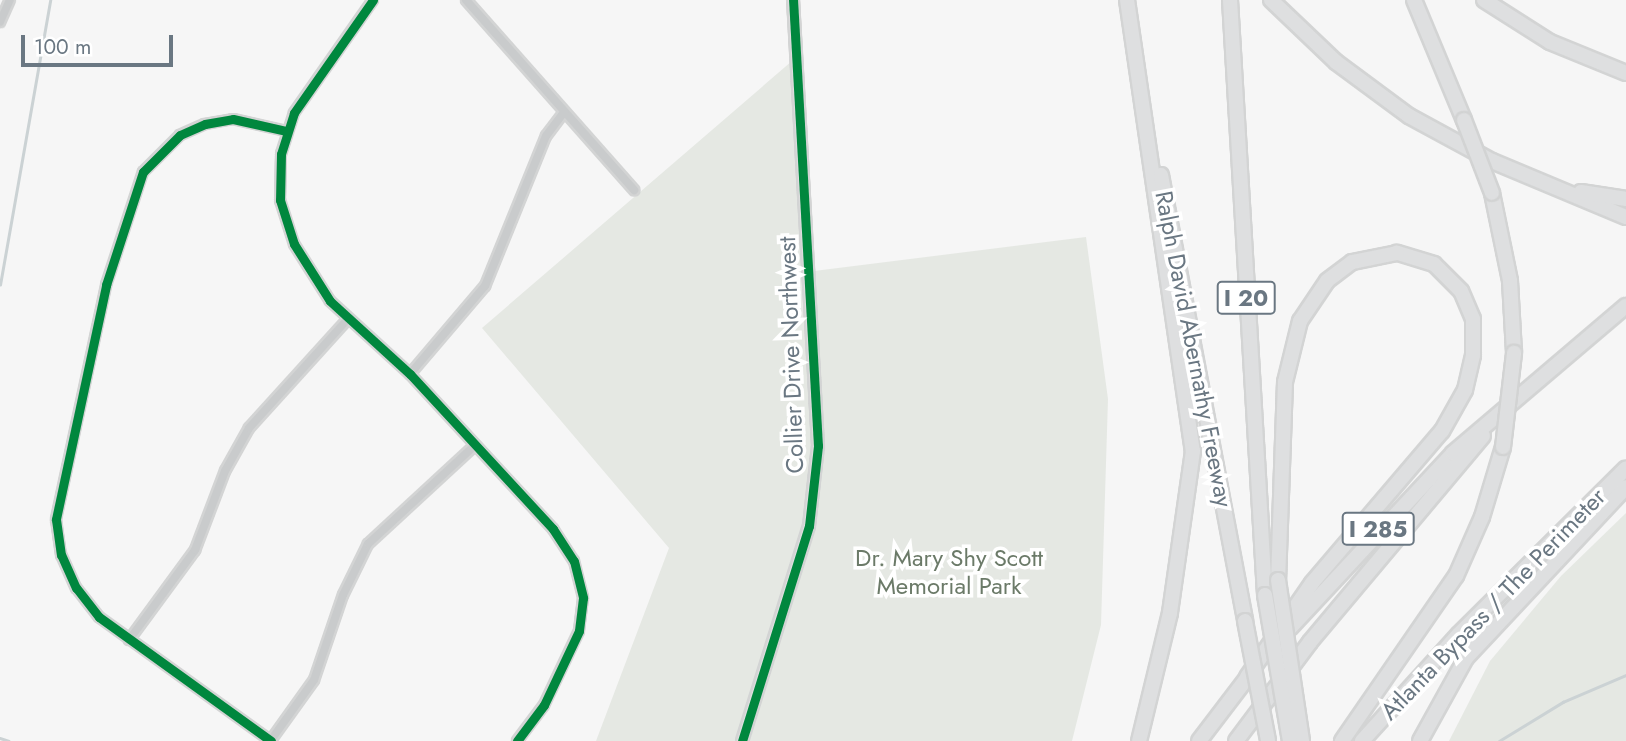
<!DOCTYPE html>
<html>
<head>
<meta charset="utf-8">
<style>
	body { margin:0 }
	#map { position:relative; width:1626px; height:741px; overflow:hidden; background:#f6f6f6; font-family:Jost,sans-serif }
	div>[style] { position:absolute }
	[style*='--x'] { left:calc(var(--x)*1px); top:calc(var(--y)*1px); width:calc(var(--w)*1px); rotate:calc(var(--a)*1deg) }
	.green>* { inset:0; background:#e5e8e3 }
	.stream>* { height:2.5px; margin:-1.25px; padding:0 1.25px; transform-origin:1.25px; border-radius:1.25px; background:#cbd2d4 }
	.roads { filter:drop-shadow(2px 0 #d3d4d4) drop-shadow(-2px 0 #d3d4d4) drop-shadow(0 2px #d3d4d4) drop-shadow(0 -2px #d3d4d4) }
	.minor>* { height:8px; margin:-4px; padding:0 4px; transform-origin:4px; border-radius:4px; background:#c9cbcc }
	.secondary>* { height:10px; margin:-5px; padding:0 5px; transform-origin:5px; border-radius:5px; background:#dedfe0 }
	.motorway>* { height:14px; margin:-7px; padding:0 7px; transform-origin:7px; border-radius:7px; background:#dedfe0 }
	.bridges { filter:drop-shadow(2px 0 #d2d3d3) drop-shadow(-2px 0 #d2d3d3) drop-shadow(0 2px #d2d3d3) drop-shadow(0 -2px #d2d3d3) }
	.motorway-bridge>* { height:14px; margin:-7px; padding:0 7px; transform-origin:7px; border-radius:7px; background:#dedfe0 }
	.cycleway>* { height:9px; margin:-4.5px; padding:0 4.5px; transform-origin:4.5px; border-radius:4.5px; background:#00873e }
	span { translate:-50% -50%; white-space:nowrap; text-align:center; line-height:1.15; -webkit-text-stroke:7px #fff; paint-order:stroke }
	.shield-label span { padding:2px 5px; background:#fff; border:2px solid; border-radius:5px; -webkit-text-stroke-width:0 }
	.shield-label { font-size:23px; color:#6a7782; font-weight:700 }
	.street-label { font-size:24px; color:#6a7782 }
	.park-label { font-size:24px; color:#6b7a68 }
	.scale { position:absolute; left:21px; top:35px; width:152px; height:32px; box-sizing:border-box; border:4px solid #6a7782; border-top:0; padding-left:9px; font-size:21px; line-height:24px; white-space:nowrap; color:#6a7782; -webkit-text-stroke:5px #fff; paint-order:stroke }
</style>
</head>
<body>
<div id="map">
	<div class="green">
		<i style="clip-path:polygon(799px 55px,814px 271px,1086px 237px,1108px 399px,1101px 625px,1072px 741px,596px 741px,669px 548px,482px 328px)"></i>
		<i style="clip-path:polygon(1626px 513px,1626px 741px,1449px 741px,1490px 661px,1561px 576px)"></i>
	</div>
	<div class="stream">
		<i style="--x:0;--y:285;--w:289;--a:-80"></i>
		<i style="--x:0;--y:738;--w:9;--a:18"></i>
		<i style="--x:1499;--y:741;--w:75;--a:-31.4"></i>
		<i style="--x:1563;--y:702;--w:69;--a:-23.2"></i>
	</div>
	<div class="roads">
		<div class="minor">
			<i style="--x:373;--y:0;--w:138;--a:125"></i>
			<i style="--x:294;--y:113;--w:43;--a:107.6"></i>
			<i style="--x:281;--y:154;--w:46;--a:91.2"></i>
			<i style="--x:280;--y:200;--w:46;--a:72.3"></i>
			<i style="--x:294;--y:244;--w:67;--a:57.7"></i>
			<i style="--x:330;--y:301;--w:108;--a:42.4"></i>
			<i style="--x:410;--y:374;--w:211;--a:47.3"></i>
			<i style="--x:553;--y:529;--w:38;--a:57"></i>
			<i style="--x:574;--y:561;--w:38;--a:76"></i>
			<i style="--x:583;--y:598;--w:33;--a:97"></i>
			<i style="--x:579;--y:631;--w:82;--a:115.3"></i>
			<i style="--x:544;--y:705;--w:45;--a:126.9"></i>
			<i style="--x:466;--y:0;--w:254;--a:48.5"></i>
			<i style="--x:0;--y:22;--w:24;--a:-66"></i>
			<i style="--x:410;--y:374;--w:116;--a:-49.6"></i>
			<i style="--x:485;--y:286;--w:162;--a:-67.9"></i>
			<i style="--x:546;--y:136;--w:30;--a:-53"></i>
			<i style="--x:129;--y:640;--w:112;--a:-53.7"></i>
			<i style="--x:195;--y:550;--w:85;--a:-69.2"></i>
			<i style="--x:225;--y:471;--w:49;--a:-60.8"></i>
			<i style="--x:249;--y:428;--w:147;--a:-47.8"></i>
			<i style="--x:271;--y:740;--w:74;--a:-54.4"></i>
			<i style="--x:314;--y:680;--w:90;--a:-71.2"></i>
			<i style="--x:343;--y:595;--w:57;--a:-63.9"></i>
			<i style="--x:368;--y:544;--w:143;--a:-42.7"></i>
			<i style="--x:271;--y:741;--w:212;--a:-144.2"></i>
			<i style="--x:99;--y:617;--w:37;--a:-128"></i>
			<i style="--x:76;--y:588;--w:36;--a:-114"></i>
			<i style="--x:61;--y:555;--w:36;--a:-98"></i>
			<i style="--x:56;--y:519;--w:239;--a:-77.9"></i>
			<i style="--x:106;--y:285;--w:119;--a:-71.9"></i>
			<i style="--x:143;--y:172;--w:52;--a:-45"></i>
			<i style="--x:180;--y:135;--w:27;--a:-24"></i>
			<i style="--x:205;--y:124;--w:28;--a:-10"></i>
			<i style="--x:233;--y:119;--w:54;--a:12.8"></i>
		</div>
		<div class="secondary">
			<i style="--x:742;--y:741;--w:225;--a:-72.7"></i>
			<i style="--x:809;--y:526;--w:81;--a:-83.6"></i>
			<i style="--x:818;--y:446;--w:447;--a:-93.2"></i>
		</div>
		<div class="motorway">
			<i style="--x:1127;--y:0;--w:456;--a:81.7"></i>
			<i style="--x:1193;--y:451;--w:164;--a:98.1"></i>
			<i style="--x:1170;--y:613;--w:132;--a:103.6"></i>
			<i style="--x:1230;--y:0;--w:596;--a:86.63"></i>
			<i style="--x:1271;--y:0;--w:90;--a:43.6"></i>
			<i style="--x:1336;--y:62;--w:91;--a:36.5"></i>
			<i style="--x:1409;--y:116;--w:94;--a:28.5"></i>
			<i style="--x:1492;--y:161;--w:145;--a:22.7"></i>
			<i style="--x:1414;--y:0;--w:130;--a:67.4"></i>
			<i style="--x:1484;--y:0;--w:78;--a:32.5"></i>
			<i style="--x:1550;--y:42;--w:82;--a:22.2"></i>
			<i style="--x:1161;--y:175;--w:454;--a:79.3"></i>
			<i style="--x:1581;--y:192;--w:46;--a:8.8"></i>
			<i style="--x:1492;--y:193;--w:90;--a:78.4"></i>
			<i style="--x:1510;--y:281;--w:72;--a:86.8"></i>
			<i style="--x:1290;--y:628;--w:239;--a:-47"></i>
			<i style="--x:1453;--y:453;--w:227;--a:-40.4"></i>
			<i style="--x:1247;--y:677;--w:114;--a:-55.3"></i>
			<i style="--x:1312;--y:583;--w:200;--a:-49.5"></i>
			<i style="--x:1442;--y:431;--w:47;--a:-60.7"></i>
			<i style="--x:1465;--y:390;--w:36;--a:-77"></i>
			<i style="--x:1473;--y:355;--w:36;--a:-90"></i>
			<i style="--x:1473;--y:319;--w:30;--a:-113"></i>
			<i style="--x:1461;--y:291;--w:38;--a:-135"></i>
			<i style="--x:1434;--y:264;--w:39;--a:-163"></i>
			<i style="--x:1397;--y:253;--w:46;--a:168.7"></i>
			<i style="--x:1352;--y:262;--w:31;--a:143"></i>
			<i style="--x:1327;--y:281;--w:48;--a:124"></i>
			<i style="--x:1300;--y:321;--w:63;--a:103.8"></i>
			<i style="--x:1285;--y:382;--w:198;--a:92"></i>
			<i style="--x:1199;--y:741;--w:89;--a:-52.7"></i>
			<i style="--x:1236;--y:741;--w:124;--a:-53.2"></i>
			<i style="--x:1310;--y:642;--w:269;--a:-50"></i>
			<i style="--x:1342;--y:741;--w:201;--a:-55.4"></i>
			<i style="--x:1456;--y:576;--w:64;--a:-66.2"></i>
			<i style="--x:1482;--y:517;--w:73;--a:-73.3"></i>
			<i style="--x:1362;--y:741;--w:144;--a:-47.8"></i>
			<i style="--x:1459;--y:634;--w:235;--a:-44.8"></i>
			<i style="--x:1420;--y:741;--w:95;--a:-61"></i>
			<i style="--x:1466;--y:658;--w:234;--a:-46.9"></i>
		</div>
	</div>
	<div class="bridges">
		<div class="motorway-bridge">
			<i style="--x:1464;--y:120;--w:78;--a:69"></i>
			<i style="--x:1503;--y:447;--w:95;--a:-83.3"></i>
			<i style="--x:1278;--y:580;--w:163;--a:81.5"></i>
			<i style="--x:1265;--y:595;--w:148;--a:80.3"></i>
			<i style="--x:1245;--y:621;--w:122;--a:79.1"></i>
		</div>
	</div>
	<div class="cycleway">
		<i style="--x:373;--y:0;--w:138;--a:125"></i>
		<i style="--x:294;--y:113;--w:43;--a:107.6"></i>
		<i style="--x:281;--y:154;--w:46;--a:91.2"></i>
		<i style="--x:280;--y:200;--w:46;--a:72.3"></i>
		<i style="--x:294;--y:244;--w:67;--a:57.7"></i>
		<i style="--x:330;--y:301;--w:108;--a:42.4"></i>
		<i style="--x:410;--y:374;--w:211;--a:47.3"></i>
		<i style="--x:553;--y:529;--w:38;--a:57"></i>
		<i style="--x:574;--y:561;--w:38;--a:76"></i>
		<i style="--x:583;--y:598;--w:33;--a:97"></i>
		<i style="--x:579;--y:631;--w:82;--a:115.3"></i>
		<i style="--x:544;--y:705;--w:45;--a:126.9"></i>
		<i style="--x:271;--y:741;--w:212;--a:-144.2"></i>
		<i style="--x:99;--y:617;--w:37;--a:-128"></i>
		<i style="--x:76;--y:588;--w:36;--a:-114"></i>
		<i style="--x:61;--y:555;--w:36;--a:-98"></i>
		<i style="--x:56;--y:519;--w:239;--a:-77.9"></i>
		<i style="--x:106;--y:285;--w:119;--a:-71.9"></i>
		<i style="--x:143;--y:172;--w:52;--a:-45"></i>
		<i style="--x:180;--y:135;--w:27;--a:-24"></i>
		<i style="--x:205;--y:124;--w:28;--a:-10"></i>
		<i style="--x:233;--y:119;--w:54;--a:12.8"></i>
		<i style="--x:742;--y:741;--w:225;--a:-72.7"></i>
		<i style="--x:809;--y:526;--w:81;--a:-83.6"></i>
		<i style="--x:818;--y:446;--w:447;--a:-93.2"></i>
	</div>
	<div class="shield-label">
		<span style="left:1246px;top:298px">I 20</span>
		<span style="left:1378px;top:529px">I 285</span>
	</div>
	<div class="street-label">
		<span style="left:1194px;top:349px;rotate:79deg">Ralph David Abernathy Freeway</span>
		<span style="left:791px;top:355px;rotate:-92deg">Collier Drive Northwest</span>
		<span style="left:1493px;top:604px;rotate:-46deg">Atlanta Bypass / The Perimeter</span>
	</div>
	<div class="park-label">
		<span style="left:949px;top:572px">Dr. Mary Shy Scott<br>Memorial Park</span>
	</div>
	<div class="scale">100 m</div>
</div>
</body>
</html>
